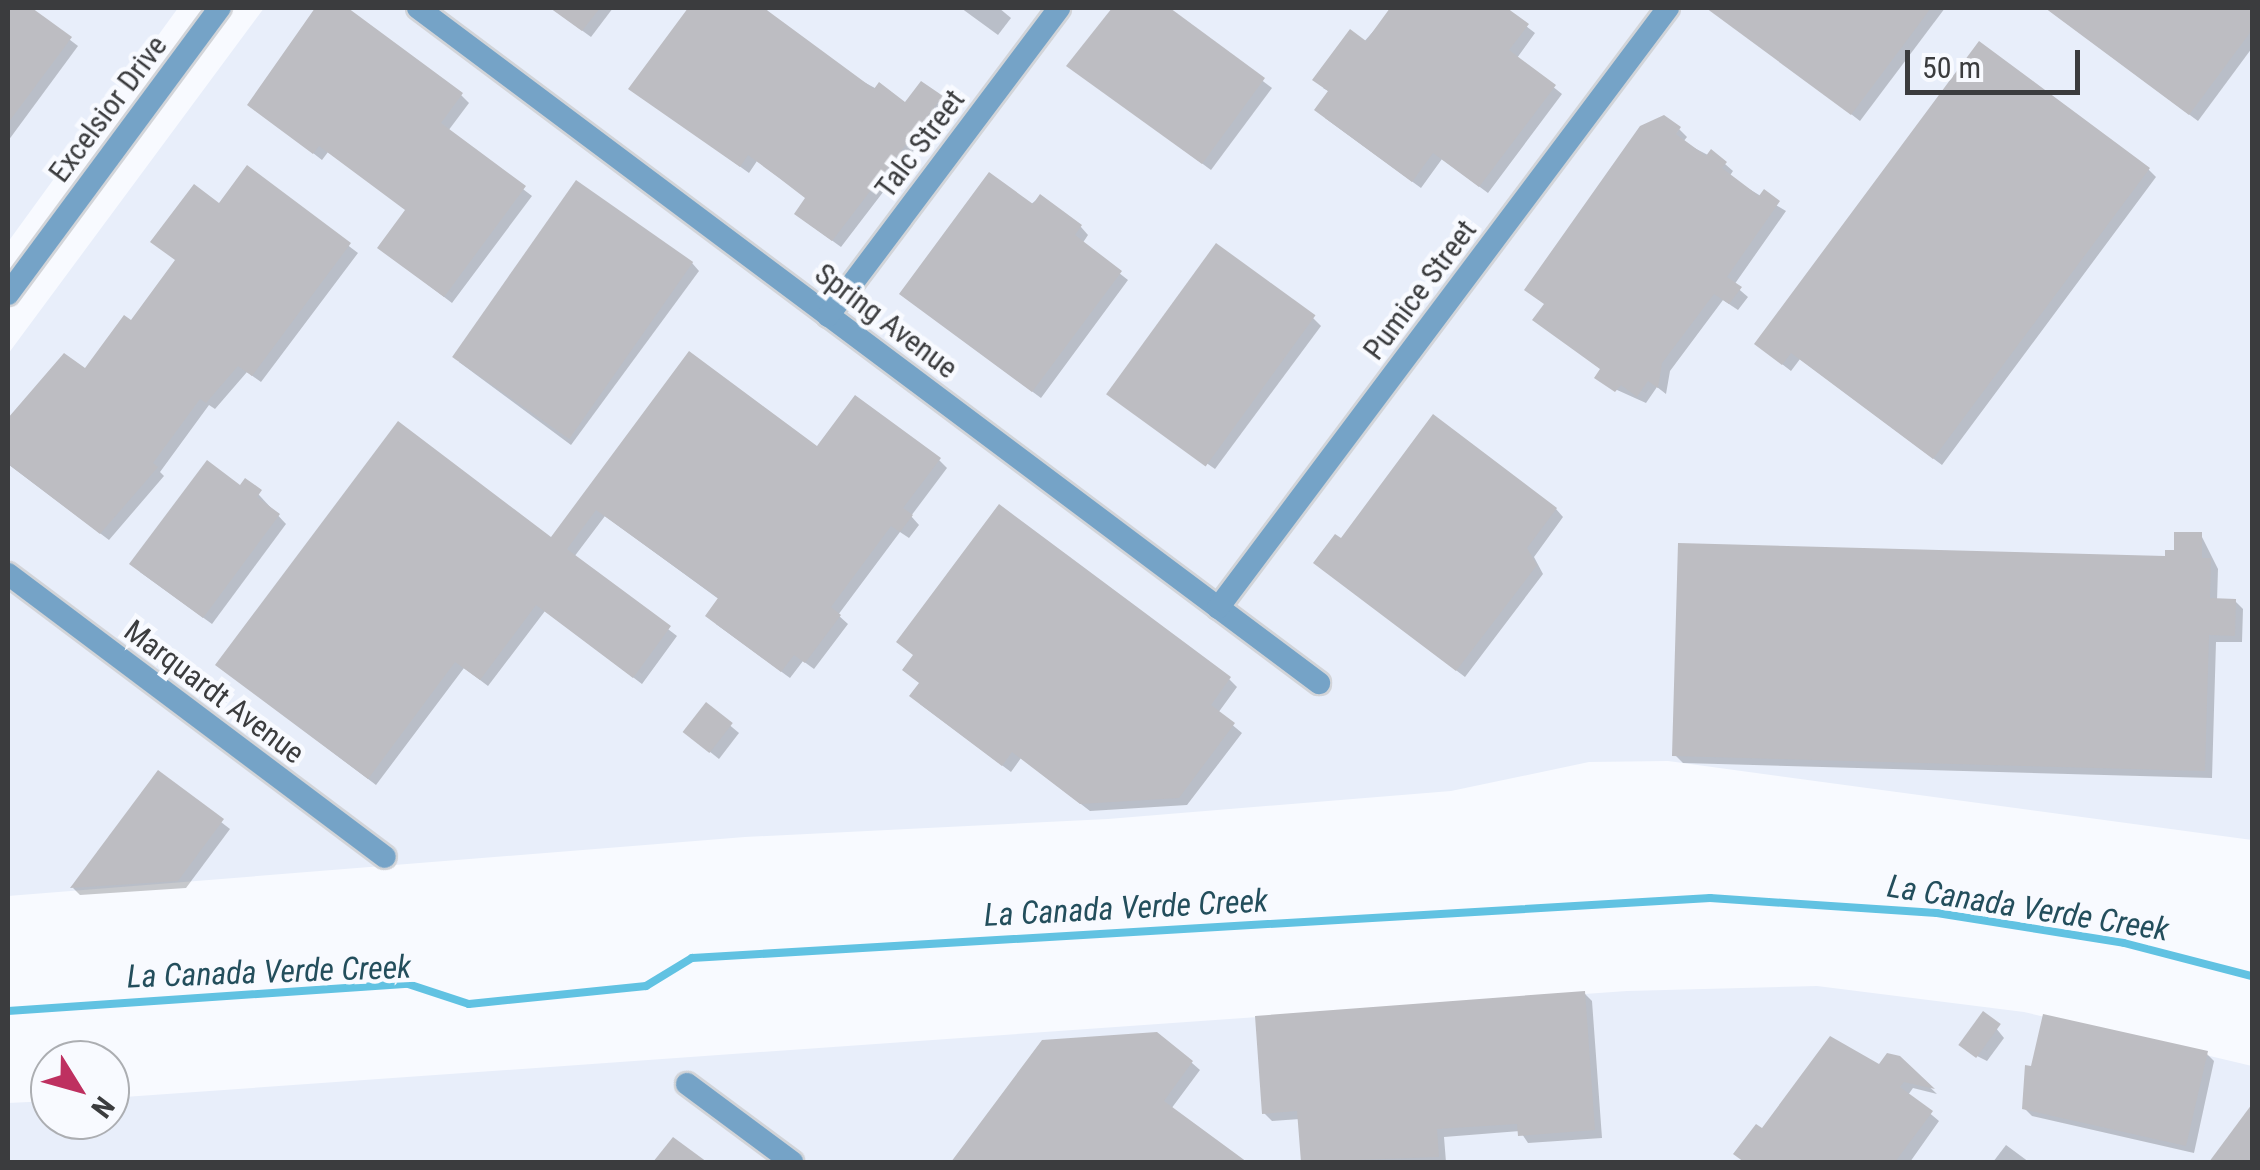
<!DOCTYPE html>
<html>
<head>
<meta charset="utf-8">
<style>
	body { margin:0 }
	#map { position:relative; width:2260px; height:1170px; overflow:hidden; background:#f8faff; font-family:"Roboto Condensed",sans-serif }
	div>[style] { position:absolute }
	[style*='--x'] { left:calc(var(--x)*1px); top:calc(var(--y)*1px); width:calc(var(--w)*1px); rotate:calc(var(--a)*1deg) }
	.built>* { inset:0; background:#e8eefa }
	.shadow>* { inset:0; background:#0003 }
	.stream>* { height:8px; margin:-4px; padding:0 4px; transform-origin:4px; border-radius:4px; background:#61c2e2 }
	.building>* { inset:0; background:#bdbdc2; transform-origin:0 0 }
	.roads { filter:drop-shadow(2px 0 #d2d4d8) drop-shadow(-2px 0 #d2d4d8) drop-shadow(0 2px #d2d4d8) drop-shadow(0 -2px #d2d4d8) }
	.minor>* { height:22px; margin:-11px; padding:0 11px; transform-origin:11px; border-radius:11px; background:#75a3c7 }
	span { translate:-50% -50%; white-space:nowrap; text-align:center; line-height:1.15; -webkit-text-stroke:9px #f8faff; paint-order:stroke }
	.street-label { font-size:30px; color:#3b3c3e }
	.water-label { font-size:32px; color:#234e5c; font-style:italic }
	.frame { position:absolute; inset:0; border:10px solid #3b3c3e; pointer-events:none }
	.north { position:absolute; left:30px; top:1040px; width:100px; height:100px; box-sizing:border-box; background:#f8faff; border:2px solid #acaeb2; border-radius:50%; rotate:127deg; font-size:28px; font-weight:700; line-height:40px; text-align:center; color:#3b3c3e }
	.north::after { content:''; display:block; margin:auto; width:35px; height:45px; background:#be3060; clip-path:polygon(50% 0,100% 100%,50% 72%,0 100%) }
	.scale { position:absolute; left:1905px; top:50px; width:175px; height:45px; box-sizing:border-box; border:5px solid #3b3c3e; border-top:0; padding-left:12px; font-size:30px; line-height:35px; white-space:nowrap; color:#3b3c3e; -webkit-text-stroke:8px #f8faff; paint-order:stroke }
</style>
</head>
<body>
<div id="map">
	<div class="built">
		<i style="clip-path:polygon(8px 8px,178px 8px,8px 242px)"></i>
		<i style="clip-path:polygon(264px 8px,2252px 8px,2252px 840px,1668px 761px,1589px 762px,1451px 791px,1108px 819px,745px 837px,8px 896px,8px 354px)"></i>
		<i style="clip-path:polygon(1817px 986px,2024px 1012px,2252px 1066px,2252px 1162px,8px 1162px,8px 1103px,50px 1101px,50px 1120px,110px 1120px,110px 1098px,1627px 991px)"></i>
	</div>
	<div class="shadow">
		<i style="clip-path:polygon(8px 8px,28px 8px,78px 46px,8px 141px)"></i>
		<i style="clip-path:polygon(323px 8px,344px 8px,461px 95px,469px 103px,448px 131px,532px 196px,452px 303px,389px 255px,408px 211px,328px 152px,322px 160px,250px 104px)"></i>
		<i style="clip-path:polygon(551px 8px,613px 8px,591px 37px)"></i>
		<i style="clip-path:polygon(691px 8px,769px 8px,766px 12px,840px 69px,906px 105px,941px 98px,949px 106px,841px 247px,805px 221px,808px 199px,757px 161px,749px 173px,631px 88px)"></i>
		<i style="clip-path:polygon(961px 8px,999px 8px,1011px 18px,998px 35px)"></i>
		<i style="clip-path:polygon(1114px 8px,1166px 8px,1272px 88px,1211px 170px,1069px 66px)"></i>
		<i style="clip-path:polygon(1394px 8px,1503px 8px,1535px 33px,1517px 58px,1562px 94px,1488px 193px,1442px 159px,1421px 188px,1325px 118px,1330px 92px,1323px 88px)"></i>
		<i style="clip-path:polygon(1714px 8px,1945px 8px,1860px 121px)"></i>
		<i style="clip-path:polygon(2046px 8px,2252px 8px,2252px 48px,2198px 121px)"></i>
		<i style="clip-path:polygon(1679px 129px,1687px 137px,1683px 142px,1725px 164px,1733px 171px,1729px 177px,1786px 211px,1734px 285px,1748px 297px,1738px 310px,1723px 300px,1670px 371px,1666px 394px,1657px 387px,1646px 403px,1606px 385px,1602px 370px,1535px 320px)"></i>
		<i style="clip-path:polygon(247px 169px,358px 253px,261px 382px,247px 372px,215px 409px,209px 405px,160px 472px,164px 476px,109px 540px,8px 464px,8px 425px,64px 356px,85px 371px,131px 323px)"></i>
		<i style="clip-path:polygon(2148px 169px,2156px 177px,1942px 465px,1800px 359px,1791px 371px,1765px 351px)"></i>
		<i style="clip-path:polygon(1040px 197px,1081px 227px,1088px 235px,1082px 244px,1128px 280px,1041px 398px,910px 301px)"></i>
		<i style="clip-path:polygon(692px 263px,699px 271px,571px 445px,459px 362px)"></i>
		<i style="clip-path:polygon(1313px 318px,1321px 326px,1215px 469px,1118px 401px)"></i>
		<i style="clip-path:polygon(689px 355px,818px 449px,939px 460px,947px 468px,911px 516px,919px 525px,909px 538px,900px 532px,838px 615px,848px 624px,814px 669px,803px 661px,790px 678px,716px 624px,720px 600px,605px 516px,574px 557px,677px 636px,642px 684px,545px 611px,488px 686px,464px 668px,376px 785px,227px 672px,552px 540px)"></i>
		<i style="clip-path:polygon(246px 481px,286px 524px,212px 624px,140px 572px)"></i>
		<i style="clip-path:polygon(1556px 509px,1563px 517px,1534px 557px,1543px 574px,1465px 677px,1324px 570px,1341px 542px)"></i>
		<i style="clip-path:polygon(2201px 535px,2218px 569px,2217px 601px,2235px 601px,2243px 609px,2242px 642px,2216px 642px,2212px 778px,1683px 763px,1675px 755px,2167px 559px)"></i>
		<i style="clip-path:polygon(1229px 679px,1237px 687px,1218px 713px,1242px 733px,1187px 805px,1090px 811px,1021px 758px,1011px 772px,920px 704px,921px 684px)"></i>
		<i style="clip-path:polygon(707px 706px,739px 733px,719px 759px,694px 739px)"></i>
		<i style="clip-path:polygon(159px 774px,230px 829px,186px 888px,80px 895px,73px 888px)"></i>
		<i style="clip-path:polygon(1584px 993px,1592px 1001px,1602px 1138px,1528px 1143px,1520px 1131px,1444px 1137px,1446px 1162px,1303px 1162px,1300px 1119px,1272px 1121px,1264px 1113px)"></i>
		<i style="clip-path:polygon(1991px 1022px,2004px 1038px,1987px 1061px,1969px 1052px)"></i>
		<i style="clip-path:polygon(1044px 1042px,1192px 1063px,1200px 1070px,1171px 1109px,1242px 1162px,955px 1162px)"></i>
		<i style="clip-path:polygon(2206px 1053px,2214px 1061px,2194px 1153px,2032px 1116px,2024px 1108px)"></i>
		<i style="clip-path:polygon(1899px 1058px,1937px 1094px,1913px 1088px,1908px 1095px,1939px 1121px,1910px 1162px,1745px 1162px,1737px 1154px,1763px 1132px)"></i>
		<i style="clip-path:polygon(2006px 1145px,2029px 1162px,1993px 1162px)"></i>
	</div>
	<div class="stream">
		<i style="--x:8;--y:1011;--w:401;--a:-3.9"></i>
		<i style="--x:408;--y:984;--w:64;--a:18.2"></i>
		<i style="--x:469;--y:1004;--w:178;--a:-5.8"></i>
		<i style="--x:646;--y:986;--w:54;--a:-31.3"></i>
		<i style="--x:692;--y:958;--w:1020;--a:-3.37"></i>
		<i style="--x:1710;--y:898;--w:227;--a:3.8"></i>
		<i style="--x:1937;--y:913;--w:189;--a:9.1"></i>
		<i style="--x:2124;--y:943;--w:132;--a:14.5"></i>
	</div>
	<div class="building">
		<i style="clip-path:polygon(8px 8px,32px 8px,72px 37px,8px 123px)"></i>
		<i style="clip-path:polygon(315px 8px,348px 8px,463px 93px,441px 123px,526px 186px,444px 297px,377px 248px,405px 210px,319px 146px,313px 154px,247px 105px)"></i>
		<i style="clip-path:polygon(550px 8px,600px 8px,582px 31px)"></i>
		<i style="clip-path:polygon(688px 8px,764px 8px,874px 89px,879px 82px,905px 102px,921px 81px,943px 96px,832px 241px,794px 214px,805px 198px,779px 178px,748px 155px,740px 167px,628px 89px)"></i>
		<i style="clip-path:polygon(1112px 8px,1170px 8px,1265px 78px,1202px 164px,1066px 66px)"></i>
		<i style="clip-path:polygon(1390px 8px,1507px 8px,1529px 24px,1509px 50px,1556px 85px,1479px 187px,1433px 153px,1412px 182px,1314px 110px,1328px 91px,1312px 80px,1350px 29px,1366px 41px)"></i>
		<i style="clip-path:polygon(1706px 8px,1931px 8px,1851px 115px)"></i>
		<i style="clip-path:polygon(2045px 8px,2252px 8px,2252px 30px,2189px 115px)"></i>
		<i style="clip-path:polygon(1979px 41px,2150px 168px,1933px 459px,1791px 353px,1782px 365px,1754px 344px)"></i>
		<i style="clip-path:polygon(1664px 115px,1681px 127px,1676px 134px,1706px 156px,1711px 149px,1727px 162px,1722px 168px,1759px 196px,1764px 189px,1780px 201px,1727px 277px,1742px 287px,1729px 304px,1714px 294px,1662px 363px,1658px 388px,1648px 381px,1637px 397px,1621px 385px,1615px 392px,1594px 378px,1600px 369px,1532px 320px,1544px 304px,1524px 290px,1640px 126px)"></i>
		<i style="clip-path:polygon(247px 165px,351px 243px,252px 376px,238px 366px,206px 403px,200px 399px,153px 463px,158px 467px,100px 534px,8px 464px,8px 418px,64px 353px,85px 368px,124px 315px,131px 320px,175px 260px,150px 242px,194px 184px,219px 203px)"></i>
		<i style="clip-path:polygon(989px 172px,1033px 204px,1040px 194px,1082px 225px,1075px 235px,1122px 271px,1032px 392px,899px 294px)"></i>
		<i style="left:576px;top:180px;width:143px;height:216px;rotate:35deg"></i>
		<i style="left:1216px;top:243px;width:123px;height:187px;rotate:36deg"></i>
		<i style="clip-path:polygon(689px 351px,817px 446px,855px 395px,941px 458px,903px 508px,913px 515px,900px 532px,891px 526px,831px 607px,841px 615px,805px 663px,794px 655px,781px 672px,705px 616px,718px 598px,596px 510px,567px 549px,671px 626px,633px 678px,536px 605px,480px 680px,455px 662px,368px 779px,215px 665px,398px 421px,551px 537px)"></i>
		<i style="clip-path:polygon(1433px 414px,1557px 508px,1527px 548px,1537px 565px,1456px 671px,1313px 563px,1335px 534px,1341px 538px)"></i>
		<i style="clip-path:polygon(207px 460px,240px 485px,245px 478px,262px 490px,257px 497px,280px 514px,203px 618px,129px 564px)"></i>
		<i style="clip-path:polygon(999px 504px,1231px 677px,1211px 705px,1235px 723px,1179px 798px,1080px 804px,1012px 752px,1002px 766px,909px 696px,919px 683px,902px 670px,913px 655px,896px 642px)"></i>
		<i style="clip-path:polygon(2174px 532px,2202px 532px,2202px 558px,2211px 558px,2210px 598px,2236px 599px,2235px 636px,2209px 635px,2205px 771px,1672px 756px,1678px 543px,2165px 556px,2165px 550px,2174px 550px)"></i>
		<i style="left:706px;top:702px;width:34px;height:38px;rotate:38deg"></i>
		<i style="clip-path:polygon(158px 770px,224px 819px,178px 881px,70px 888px)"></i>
		<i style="clip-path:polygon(1585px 991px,1595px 1130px,1518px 1136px,1517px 1124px,1437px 1129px,1439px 1157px,1301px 1162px,1297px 1111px,1262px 1114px,1255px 1016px)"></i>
		<i style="left:1983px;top:1011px;width:22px;height:42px;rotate:36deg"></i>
		<i style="clip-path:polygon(2043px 1014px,2208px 1051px,2186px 1146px,2022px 1109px,2025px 1065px,2031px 1066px)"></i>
		<i style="clip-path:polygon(1157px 1032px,1193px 1061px,1164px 1101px,1247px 1162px,951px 1162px,1042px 1040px)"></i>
		<i style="clip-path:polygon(1830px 1036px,1879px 1064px,1887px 1053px,1900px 1056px,1935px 1089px,1904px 1082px,1900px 1087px,1933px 1111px,1895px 1162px,1744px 1162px,1733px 1154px,1756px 1124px,1762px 1128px)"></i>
		<i style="clip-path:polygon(2252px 1104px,2252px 1162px,2209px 1162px)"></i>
		<i style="clip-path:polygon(673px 1137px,707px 1162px,653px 1162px)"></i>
	</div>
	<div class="roads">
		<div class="minor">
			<i style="--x:418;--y:8;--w:1126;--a:36.84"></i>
			<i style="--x:8;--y:294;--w:356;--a:-53.5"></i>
			<i style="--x:828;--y:316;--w:385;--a:-53.1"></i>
			<i style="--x:8;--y:574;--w:471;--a:36.9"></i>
			<i style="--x:1218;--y:608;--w:750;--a:-53.13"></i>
			<i style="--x:687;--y:1084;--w:131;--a:36.6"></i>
		</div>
	</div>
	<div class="street-label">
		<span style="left:108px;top:109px;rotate:-53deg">Excelsior Drive</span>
		<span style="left:920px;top:144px;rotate:-53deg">Talc Street</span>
		<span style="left:1420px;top:290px;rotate:-53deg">Pumice Street</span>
		<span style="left:886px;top:321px;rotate:37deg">Spring Avenue</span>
		<span style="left:214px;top:692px;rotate:37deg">Marquardt Avenue</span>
	</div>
	<div class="water-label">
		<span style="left:1126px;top:908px;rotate:-3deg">La Canada Verde Creek</span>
		<span style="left:2028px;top:908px;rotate:9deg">La Canada Verde Creek</span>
		<span style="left:269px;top:972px;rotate:-2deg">La Canada Verde Creek</span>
	</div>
	<div class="frame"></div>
	<div class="north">N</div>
	<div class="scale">50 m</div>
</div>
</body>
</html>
